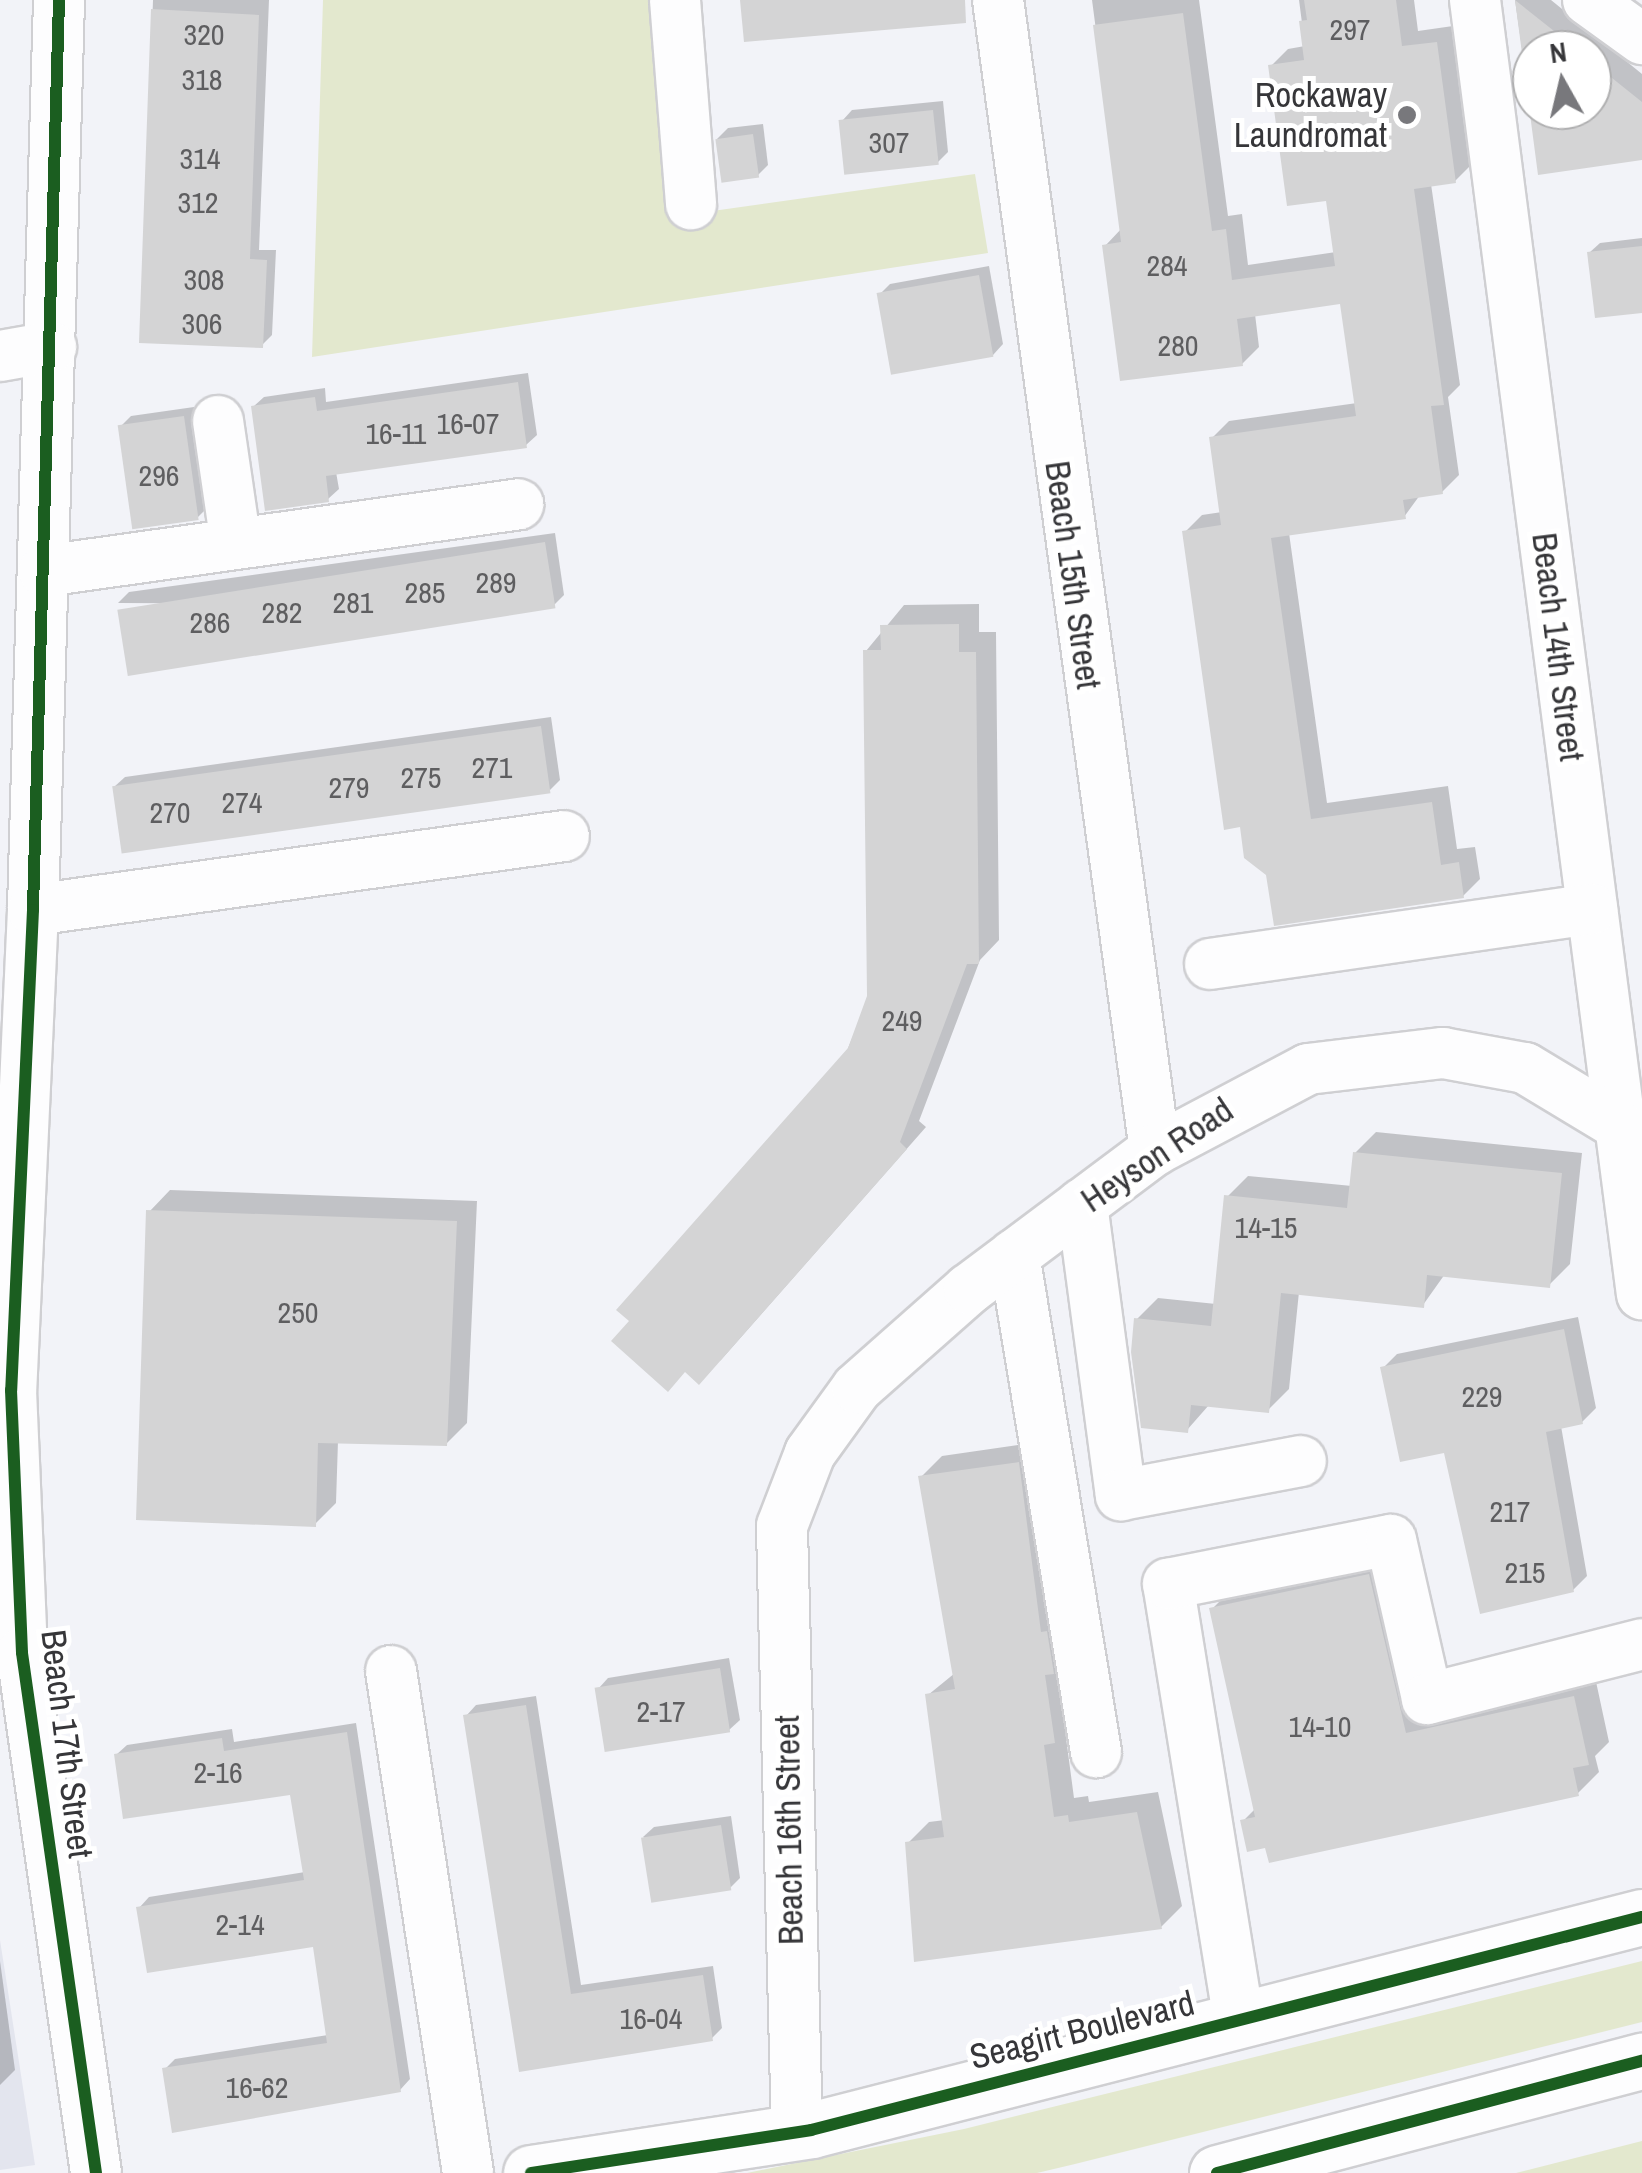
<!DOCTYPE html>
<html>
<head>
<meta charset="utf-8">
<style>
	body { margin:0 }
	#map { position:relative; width:1642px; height:2173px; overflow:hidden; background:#f2f3f8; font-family:"Archivo Narrow",sans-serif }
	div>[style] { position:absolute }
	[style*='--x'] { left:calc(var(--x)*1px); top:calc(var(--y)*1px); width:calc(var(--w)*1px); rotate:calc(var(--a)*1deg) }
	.built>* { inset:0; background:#e3e5ee }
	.green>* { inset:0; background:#e3e8ce }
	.shadow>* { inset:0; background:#0003 }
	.building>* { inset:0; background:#d4d4d5; transform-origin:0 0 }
	.roads { filter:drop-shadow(2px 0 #cfcfd2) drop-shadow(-2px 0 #cfcfd2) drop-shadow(0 2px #cfcfd2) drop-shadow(0 -2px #cfcfd2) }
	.minor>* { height:50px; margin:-25px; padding:0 25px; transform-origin:25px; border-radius:25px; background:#fdfdfe }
	.major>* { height:55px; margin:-27.5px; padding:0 27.5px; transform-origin:27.5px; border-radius:27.5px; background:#fdfdfe }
	.cycleway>* { height:12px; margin:-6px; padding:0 6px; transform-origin:6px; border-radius:6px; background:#1b5e20 }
	.dots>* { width:28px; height:28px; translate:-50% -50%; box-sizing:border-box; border:5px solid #fff; border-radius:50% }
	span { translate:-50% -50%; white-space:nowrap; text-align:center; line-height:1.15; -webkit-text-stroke:10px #fff; paint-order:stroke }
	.number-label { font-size:30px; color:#5e5e60 }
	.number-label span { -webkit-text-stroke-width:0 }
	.poi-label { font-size:35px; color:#363639 }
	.right { translate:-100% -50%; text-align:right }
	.street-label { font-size:35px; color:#363639 }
	.north { position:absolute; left:1512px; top:30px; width:100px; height:100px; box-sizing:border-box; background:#fff; border:2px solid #afafb0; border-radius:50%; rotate:352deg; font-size:28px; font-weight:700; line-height:40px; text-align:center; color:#363639 }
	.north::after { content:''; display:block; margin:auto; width:35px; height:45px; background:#78787c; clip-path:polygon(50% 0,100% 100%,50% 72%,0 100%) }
</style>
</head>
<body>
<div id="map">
	<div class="built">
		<i style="clip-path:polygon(0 1940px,35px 2165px,0 2170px)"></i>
	</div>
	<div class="green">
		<i style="clip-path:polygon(323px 0,662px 0,684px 215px,975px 174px,988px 253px,312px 357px)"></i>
		<i style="clip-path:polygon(1642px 1961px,1642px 2022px,1075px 2164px,1037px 2173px,747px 2173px,964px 2129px)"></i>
		<i style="clip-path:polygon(1642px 2141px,1642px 2173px,1516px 2173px)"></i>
	</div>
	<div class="shadow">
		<i style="clip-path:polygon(153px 0,269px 0,259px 250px,276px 250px,272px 335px,262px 345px,141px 340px)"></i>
		<i style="clip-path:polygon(1092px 0,1199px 0,1228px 216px,1242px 214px,1248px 265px,1336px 252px,1328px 198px,1271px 66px,1288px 49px,1305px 46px,1299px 0,1414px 0,1418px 31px,1453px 26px,1472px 164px,1455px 181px,1431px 184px,1460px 385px,1448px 397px,1459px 475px,1442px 492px,1420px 495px,1404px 517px,1289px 533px,1327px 803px,1448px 786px,1457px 849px,1475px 847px,1480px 879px,1463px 896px,1269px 874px,1185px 532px,1202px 515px,1222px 512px,1212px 438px,1229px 421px,1357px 403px,1343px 301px,1255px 314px,1259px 347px,1242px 364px,1105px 246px,1122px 228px)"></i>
		<i style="clip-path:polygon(evenodd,1515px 0,1551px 0,1642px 74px,1642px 158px,1540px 173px,1515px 0,1532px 50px,1592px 50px,1592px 110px,1532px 110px,1532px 50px)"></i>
		<i style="clip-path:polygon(943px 101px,948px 152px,938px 162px,842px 121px,852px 110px)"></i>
		<i style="clip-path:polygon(763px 124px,768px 165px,758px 175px,717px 139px,728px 128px)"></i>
		<i style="clip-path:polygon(1642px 238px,1642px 310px,1589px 253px,1600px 243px)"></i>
		<i style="clip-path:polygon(989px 266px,1003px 344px,993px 355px,880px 294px,890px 284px)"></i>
		<i style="clip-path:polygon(528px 373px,537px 435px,526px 445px,336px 472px,339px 489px,328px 499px,253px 407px,264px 397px,325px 388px,326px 402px)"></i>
		<i style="clip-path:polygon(194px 407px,208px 507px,197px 518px,121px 426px,131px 416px)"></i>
		<i style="clip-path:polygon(555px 533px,564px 595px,554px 605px,118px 603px,129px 592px)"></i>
		<i style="clip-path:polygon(979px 604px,979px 632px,996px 632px,999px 940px,980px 960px,919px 1121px,926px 1127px,720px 1361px,869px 997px,866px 651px,904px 605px)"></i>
		<i style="clip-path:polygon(551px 717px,560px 780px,550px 790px,114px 787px,125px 777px)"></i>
		<i style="clip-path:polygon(1376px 1132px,1582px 1153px,1570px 1264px,1549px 1285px,1445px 1274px,1423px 1305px,1299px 1292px,1289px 1389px,1268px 1410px,1209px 1405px,1187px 1430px,1137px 1319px,1158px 1298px,1216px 1304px,1227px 1197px,1248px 1176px,1352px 1186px,1355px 1153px)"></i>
		<i style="clip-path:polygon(170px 1190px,477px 1201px,467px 1423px,446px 1444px,338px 1441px,336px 1503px,315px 1524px,149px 1212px)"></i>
		<i style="clip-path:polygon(1578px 1317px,1596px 1408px,1582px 1422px,1561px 1426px,1587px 1576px,1573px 1590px,1446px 1450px,1383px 1368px,1397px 1354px)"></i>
		<i style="clip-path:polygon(1039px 1442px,1075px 1720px,1065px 1730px,1074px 1798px,1088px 1796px,1089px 1802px,1158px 1792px,1182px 1906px,1161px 1927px,908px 1843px,929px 1822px,945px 1820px,928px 1695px,955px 1673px,921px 1477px,942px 1456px)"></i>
		<i style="clip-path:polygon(1390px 1554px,1426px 1714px,1595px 1677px,1609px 1742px,1595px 1756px,1599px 1772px,1578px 1793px,1267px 1845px,1243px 1821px,1256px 1808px,1212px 1609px,1233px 1588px)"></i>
		<i style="clip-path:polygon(729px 1658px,740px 1720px,729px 1730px,598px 1689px,608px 1678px)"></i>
		<i style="clip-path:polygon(536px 1696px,581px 1985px,713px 1966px,722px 2028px,711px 2039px,521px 2070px,466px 1716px,476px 1705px)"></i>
		<i style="clip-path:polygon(356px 1723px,410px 2079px,400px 2090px,165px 2069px,175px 2059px,328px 2035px,315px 1944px,139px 1908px,149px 1897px,305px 1872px,292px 1792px,116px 1755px,127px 1745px,232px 1729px,234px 1742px)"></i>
		<i style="clip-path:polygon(731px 1816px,740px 1878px,730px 1888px,643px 1837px,654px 1827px)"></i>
		<i style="clip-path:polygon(0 1961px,15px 2070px,0 2085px)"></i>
	</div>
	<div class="building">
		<i style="clip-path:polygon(740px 0,965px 0,966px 23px,744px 42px)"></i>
		<i style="clip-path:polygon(1304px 0,1396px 0,1402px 46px,1437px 42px,1456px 183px,1414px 189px,1444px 405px,1431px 406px,1443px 494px,1403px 500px,1406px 519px,1271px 538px,1311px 819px,1432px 802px,1441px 865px,1459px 862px,1464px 898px,1274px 926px,1266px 875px,1244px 858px,1240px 827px,1224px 830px,1182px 531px,1221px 525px,1209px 437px,1356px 416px,1340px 304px,1237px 319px,1243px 366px,1120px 381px,1102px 245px,1121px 242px,1093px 25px,1183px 13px,1212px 231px,1226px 229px,1232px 280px,1335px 266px,1326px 201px,1287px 206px,1268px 65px,1304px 60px,1299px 21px,1307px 20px)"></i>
		<i style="clip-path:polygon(1515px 0,1578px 50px,1532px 50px,1532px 110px,1592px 110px,1592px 62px,1642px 102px,1642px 160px,1538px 175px)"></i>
		<i style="clip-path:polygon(151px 9px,259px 15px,250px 259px,267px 260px,263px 348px,139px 343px)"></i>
		<i style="left:933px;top:110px;width:55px;height:95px;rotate:84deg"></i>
		<i style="left:753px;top:134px;width:44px;height:38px;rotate:82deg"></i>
		<i style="clip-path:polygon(1642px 246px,1642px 313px,1595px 318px,1587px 252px)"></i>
		<i style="left:979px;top:275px;width:83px;height:104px;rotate:80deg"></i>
		<i style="clip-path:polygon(518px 382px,527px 448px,326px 476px,329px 502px,265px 511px,251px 406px,315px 397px,317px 411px)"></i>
		<i style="left:184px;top:416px;width:105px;height:67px;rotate:82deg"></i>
		<i style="left:545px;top:542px;width:67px;height:433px;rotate:81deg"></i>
		<i style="clip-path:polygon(959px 624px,959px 652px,976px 652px,979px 964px,967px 964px,900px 1142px,907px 1149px,699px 1385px,685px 1372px,668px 1392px,611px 1341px,629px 1321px,616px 1310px,848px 1048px,867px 996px,863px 650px,881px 650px,880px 625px)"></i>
		<i style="left:541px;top:726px;width:68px;height:433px;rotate:82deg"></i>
		<i style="clip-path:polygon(1353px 1152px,1562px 1173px,1550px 1288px,1427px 1275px,1424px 1308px,1281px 1293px,1269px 1413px,1191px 1405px,1188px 1433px,1141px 1428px,1131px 1352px,1134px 1318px,1211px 1326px,1224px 1195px,1347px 1208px)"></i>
		<i style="clip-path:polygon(146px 1210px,457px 1221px,447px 1446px,318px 1443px,316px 1527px,136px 1520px)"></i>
		<i style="clip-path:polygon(1564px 1329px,1583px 1424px,1546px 1432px,1574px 1592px,1480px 1614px,1444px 1453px,1400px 1462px,1380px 1367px)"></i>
		<i style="clip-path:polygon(1019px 1462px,1041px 1632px,1047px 1631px,1054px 1674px,1045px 1675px,1055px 1743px,1044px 1745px,1054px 1817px,1068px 1815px,1069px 1822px,1137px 1812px,1162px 1929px,914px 1962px,905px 1842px,944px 1837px,925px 1694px,955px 1689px,918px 1476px)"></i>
		<i style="clip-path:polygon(1369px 1574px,1406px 1733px,1574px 1696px,1589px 1765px,1573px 1768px,1579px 1796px,1269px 1863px,1265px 1848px,1247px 1852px,1240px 1820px,1255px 1817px,1209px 1608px)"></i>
		<i style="left:720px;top:1668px;width:65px;height:127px;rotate:81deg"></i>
		<i style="clip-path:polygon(526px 1705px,571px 1994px,703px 1975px,713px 2041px,519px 2072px,463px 1715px)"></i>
		<i style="clip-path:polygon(347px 1732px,401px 2092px,172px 2133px,162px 2068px,327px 2043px,313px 1947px,147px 1973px,136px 1907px,304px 1880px,290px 1795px,123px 1819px,114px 1754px,222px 1738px,224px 1751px)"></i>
		<i style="left:721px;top:1825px;width:66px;height:81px;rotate:81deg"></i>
	</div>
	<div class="roads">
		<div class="minor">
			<i style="--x:59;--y:0;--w:910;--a:91.64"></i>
			<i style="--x:33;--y:910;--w:481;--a:92.6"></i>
			<i style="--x:11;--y:1390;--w:263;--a:87.6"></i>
			<i style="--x:22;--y:1653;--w:525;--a:81.9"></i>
			<i style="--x:675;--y:0;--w:205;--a:85.5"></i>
			<i style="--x:998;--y:0;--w:1161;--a:82.23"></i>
			<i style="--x:1475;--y:0;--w:1305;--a:82.65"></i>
			<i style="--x:1588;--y:0;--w:67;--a:35.8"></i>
			<i style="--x:0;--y:356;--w:52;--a:-10"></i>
			<i style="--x:218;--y:421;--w:124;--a:81.7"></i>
			<i style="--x:44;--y:571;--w:479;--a:-8"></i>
			<i style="--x:33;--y:910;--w:536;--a:-7.93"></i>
			<i style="--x:1210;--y:964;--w:386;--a:-8.2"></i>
			<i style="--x:1082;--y:1204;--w:294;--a:82.4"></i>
			<i style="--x:1121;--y:1495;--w:183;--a:-10.7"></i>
			<i style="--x:1014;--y:1255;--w:504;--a:80.63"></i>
			<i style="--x:391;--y:1671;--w:508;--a:81.28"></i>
			<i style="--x:1239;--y:2021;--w:443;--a:-99.2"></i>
			<i style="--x:1168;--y:1584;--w:227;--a:-11.2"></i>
			<i style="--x:1391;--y:1540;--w:163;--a:77.2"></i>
			<i style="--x:1427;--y:1699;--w:222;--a:-14.3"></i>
			<i style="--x:797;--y:2133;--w:607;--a:-91.42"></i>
			<i style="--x:782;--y:1526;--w:78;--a:-69"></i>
			<i style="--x:810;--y:1453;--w:80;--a:-54.1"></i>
			<i style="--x:857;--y:1388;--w:149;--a:-41.5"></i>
			<i style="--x:969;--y:1289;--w:232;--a:-36.8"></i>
			<i style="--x:1155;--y:1150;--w:173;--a:-27.9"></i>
			<i style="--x:1308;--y:1069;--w:136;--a:-6.8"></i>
			<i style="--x:1443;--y:1053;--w:83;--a:10.4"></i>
			<i style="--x:1525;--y:1068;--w:106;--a:31.1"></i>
			<i style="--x:1616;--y:1123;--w:40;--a:49"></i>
		</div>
		<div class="major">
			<i style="--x:531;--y:2173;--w:283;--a:-8.7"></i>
			<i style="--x:811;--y:2130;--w:858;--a:-14.38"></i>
			<i style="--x:1217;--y:2173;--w:440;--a:-14.8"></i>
		</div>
	</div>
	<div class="cycleway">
		<i style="--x:59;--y:0;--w:910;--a:91.64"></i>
		<i style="--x:33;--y:910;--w:481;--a:92.6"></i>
		<i style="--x:11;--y:1390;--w:263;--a:87.6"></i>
		<i style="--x:22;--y:1653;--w:525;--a:81.9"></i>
		<i style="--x:531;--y:2173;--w:283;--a:-8.7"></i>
		<i style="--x:811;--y:2130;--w:858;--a:-14.38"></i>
		<i style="--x:1217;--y:2173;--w:440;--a:-14.8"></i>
	</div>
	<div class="dots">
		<i style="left:1407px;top:115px;background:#78787c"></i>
	</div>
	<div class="number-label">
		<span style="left:1350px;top:29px">297</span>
		<span style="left:204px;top:34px">320</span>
		<span style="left:202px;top:79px">318</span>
		<span style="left:889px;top:142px">307</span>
		<span style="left:200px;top:158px">314</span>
		<span style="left:198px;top:202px">312</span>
		<span style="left:1167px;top:265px">284</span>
		<span style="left:204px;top:279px">308</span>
		<span style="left:202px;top:323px">306</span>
		<span style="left:1178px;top:345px">280</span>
		<span style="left:468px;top:423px">16-07</span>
		<span style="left:396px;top:433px">16-11</span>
		<span style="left:159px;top:475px">296</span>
		<span style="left:496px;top:582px">289</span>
		<span style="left:425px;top:592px">285</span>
		<span style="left:353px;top:602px">281</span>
		<span style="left:282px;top:612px">282</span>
		<span style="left:210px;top:622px">286</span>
		<span style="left:492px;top:767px">271</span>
		<span style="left:421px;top:777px">275</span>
		<span style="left:349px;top:787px">279</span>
		<span style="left:242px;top:802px">274</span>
		<span style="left:170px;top:812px">270</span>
		<span style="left:902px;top:1020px">249</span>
		<span style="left:1266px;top:1227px">14-15</span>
		<span style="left:298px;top:1312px">250</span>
		<span style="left:1482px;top:1396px">229</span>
		<span style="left:1510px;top:1511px">217</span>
		<span style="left:1525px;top:1572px">215</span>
		<span style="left:661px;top:1711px">2-17</span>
		<span style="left:1320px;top:1726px">14-10</span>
		<span style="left:218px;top:1772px">2-16</span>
		<span style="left:240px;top:1924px">2-14</span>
		<span style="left:651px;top:2018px">16-04</span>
		<span style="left:257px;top:2087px">16-62</span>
	</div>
	<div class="poi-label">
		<span class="right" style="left:1387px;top:115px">Rockaway<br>Laundromat</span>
	</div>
	<div class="street-label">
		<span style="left:1073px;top:575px;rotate:82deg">Beach 15th Street</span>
		<span style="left:1558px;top:647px;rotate:83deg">Beach 14th Street</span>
		<span style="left:1157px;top:1155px;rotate:-34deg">Heyson Road</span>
		<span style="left:67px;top:1744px;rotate:83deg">Beach 17th Street</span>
		<span style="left:789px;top:1830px;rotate:-91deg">Beach 16th Street</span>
		<span style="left:1082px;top:2030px;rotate:-14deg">Seagirt Boulevard</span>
	</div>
	<div class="north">N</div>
</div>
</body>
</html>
